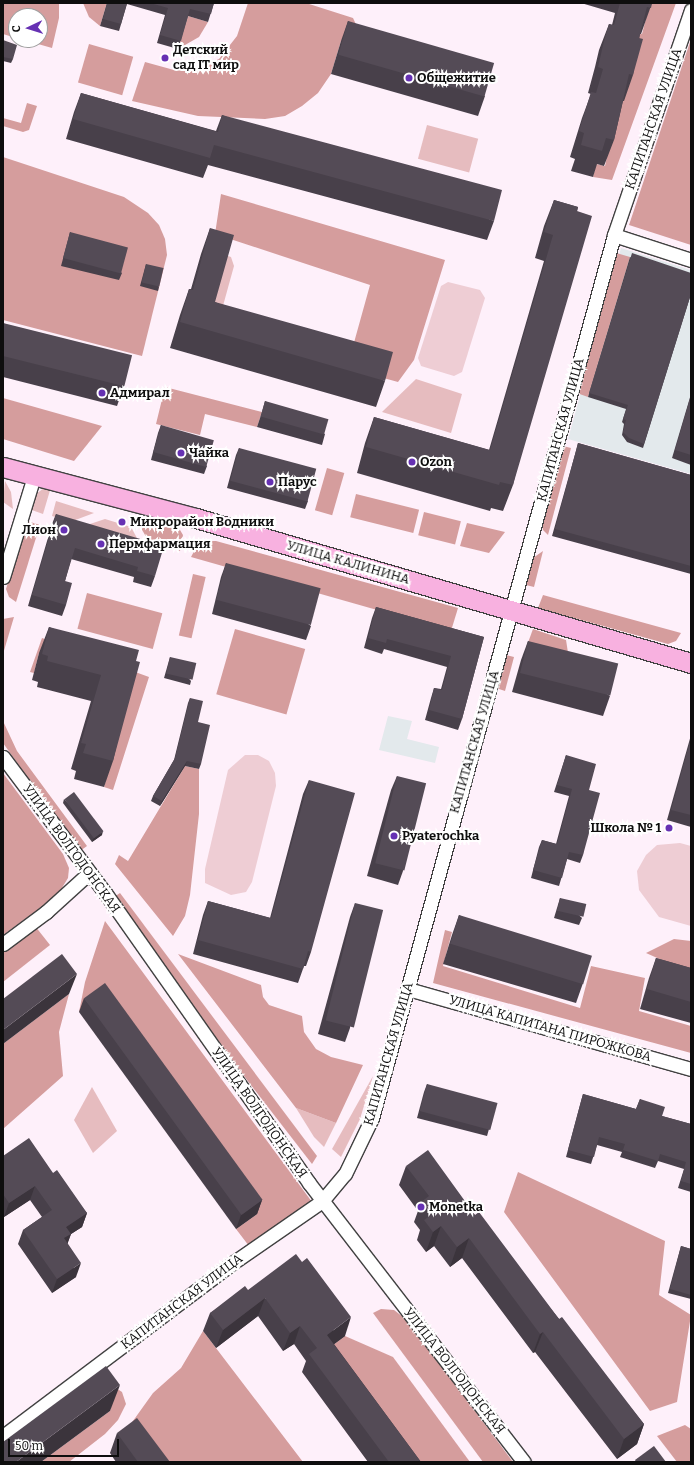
<!DOCTYPE html>
<html>
<head>
<meta charset="utf-8">
<style>
	body { margin:0 }
	#map { position:relative; width:694px; height:1465px; overflow:hidden; background:#fef0fa; font-family:Bitter,serif }
	div>[style] { position:absolute }
	[style*='--x'] { left:calc(var(--x)*1px); top:calc(var(--y)*1px); width:calc(var(--w)*1px); rotate:calc(var(--a)*1deg) }
	.industrial>* { inset:0; background:#e3e9ec }
	.green>* { inset:0; background:#e6bcbf; transform-origin:0 0 }
	.forest>* { inset:0; background:#d59d9d; transform-origin:0 0 }
	.pitch>* { inset:0; background:#eecdd4 }
	.roads { filter:drop-shadow(1px 0 #414141) drop-shadow(-1px 0 #414141) drop-shadow(0 1px #414141) drop-shadow(0 -1px #414141) }
	.street>* { height:13px; margin:-6.5px; padding:0 6.5px; transform-origin:6.5px; border-radius:6.5px; background:#fff }
	.secondary>* { height:19px; margin:-9.5px; padding:0 9.5px; transform-origin:9.5px; border-radius:9.5px; background:#f8b1e0 }
	.wall>* { inset:0; background:#48404a }
	.shaded-wall>* { inset:0; background:#3b343c }
	.building>* { inset:0; background:#544b56; transform-origin:0 0 }
	.dots>* { width:11px; height:11px; translate:-50% -50%; box-sizing:border-box; border:2px solid #fff; border-radius:50% }
	span { translate:-50% -50%; white-space:nowrap; text-align:center; line-height:1.15; -webkit-text-stroke:4px #fff; paint-order:stroke }
	.poi-label { font-size:13px; color:#0e0e0e; font-weight:700 }
	.left { translate:0 -50%; text-align:left }
	.right { translate:-100% -50%; text-align:right }
	.street-label { font-size:13px; color:#0e0e0e }
	.frame { position:absolute; inset:0; border:4px solid #0e0e0e; pointer-events:none }
	.north { position:absolute; left:8px; top:8px; width:40px; height:40px; box-sizing:border-box; background:#fff; border:1px solid #9f9f9f; border-radius:50%; rotate:266deg; font-size:11px; font-weight:700; line-height:16px; text-align:center; color:#0e0e0e }
	.north::after { content:''; display:block; margin:auto; width:14px; height:18px; background:#6631b3; clip-path:polygon(50% 0,100% 100%,50% 72%,0 100%) }
	.scale { position:absolute; left:8px; top:1439px; width:111px; height:18px; box-sizing:border-box; border:2px solid #0e0e0e; border-top:0; padding-left:5px; font-size:12px; line-height:14px; white-space:nowrap; color:#0e0e0e; -webkit-text-stroke:3px #fff; paint-order:stroke }
</style>
</head>
<body>
<div id="map">
	<div class="industrial">
		<i style="clip-path:polygon(621px 248px,691px 270px,691px 474px,568px 439px)"></i>
		<i style="clip-path:polygon(388px 716px,412px 721px,407px 739px,439px 747px,435px 763px,379px 750px)"></i>
	</div>
	<div class="green">
		<i style="left:427px;top:125px;width:53px;height:35px;rotate:15deg"></i>
		<i style="clip-path:polygon(210px 250px,231px 257px,234px 266px,221px 313px,208px 317px)"></i>
		<i style="clip-path:polygon(416px 379px,462px 394px,451px 433px,382px 412px)"></i>
		<i style="clip-path:polygon(5px 481px,11px 492px,13px 509px,3px 502px)"></i>
		<i style="clip-path:polygon(51px 487px,43px 514px,29px 509px,36px 494px,44px 488px)"></i>
		<i style="clip-path:polygon(56px 501px,94px 513px,70px 522px,52px 516px)"></i>
		<i style="clip-path:polygon(105px 519px,131px 527px,138px 540px,84px 526px)"></i>
		<i style="clip-path:polygon(373px 1076px,360px 1119px,341px 1157px,332px 1149px)"></i>
		<i style="clip-path:polygon(92px 1087px,117px 1131px,93px 1153px,74px 1120px)"></i>
		<i style="clip-path:polygon(296px 1108px,336px 1123px,324px 1147px,314px 1137px)"></i>
	</div>
	<div class="forest">
		<i style="clip-path:polygon(3px 3px,59px 3px,59px 18px,52px 48px,24px 40px,40px 40px,40px 16px,16px 16px,16px 38px,3px 34px)"></i>
		<i style="clip-path:polygon(83px 3px,107px 3px,100px 26px,89px 17px)"></i>
		<i style="clip-path:polygon(248px 3px,306px 3px,353px 18px,361px 35px,341px 41px,331px 74px,318px 93px,302px 106px,285px 116px,265px 119px,198px 116px,132px 101px,145px 62px,174px 70px,193px 70px,219px 59px,237px 36px)"></i>
		<i style="clip-path:polygon(650px 3px,676px 3px,612px 180px,593px 177px,596px 164px,605px 166px,619px 100px,623px 101px,638px 33px,642px 34px)"></i>
		<i style="clip-path:polygon(188px 16px,208px 22px,199px 37px,178px 49px)"></i>
		<i style="clip-path:polygon(691px 39px,691px 245px,629px 225px)"></i>
		<i style="left:89px;top:44px;width:46px;height:40px;rotate:16deg"></i>
		<i style="clip-path:polygon(27px 103px,37px 106px,29px 130px,23px 132px,3px 126px,3px 118px,21px 123px)"></i>
		<i style="clip-path:polygon(3px 157px,124px 197px,148px 213px,159px 225px,165px 239px,167px 255px,142px 356px,3px 320px)"></i>
		<i style="clip-path:polygon(221px 194px,445px 260px,414px 360px,398px 382px,351px 369px,350px 357px,370px 285px,215px 234px)"></i>
		<i style="clip-path:polygon(613px 252px,630px 257px,588px 397px,574px 392px)"></i>
		<i style="clip-path:polygon(165px 387px,262px 412px,257px 427px,205px 414px,200px 435px,156px 424px)"></i>
		<i style="clip-path:polygon(3px 398px,102px 426px,74px 461px,3px 439px)"></i>
		<i style="clip-path:polygon(563px 446px,571px 448px,548px 535px,543px 530px,542px 523px)"></i>
		<i style="left:327px;top:468px;width:18px;height:44px;rotate:16deg"></i>
		<i style="left:356px;top:494px;width:65px;height:24px;rotate:14deg"></i>
		<i style="left:424px;top:512px;width:38px;height:24px;rotate:14deg"></i>
		<i style="clip-path:polygon(27px 521px,40px 525px,16px 602px,9px 597px,6px 589px)"></i>
		<i style="clip-path:polygon(467px 523px,505px 532px,489px 553px,460px 546px)"></i>
		<i style="clip-path:polygon(169px 527px,180px 530px,183px 535px,180px 551px,149px 542px,141px 528px)"></i>
		<i style="clip-path:polygon(207px 541px,216px 541px,458px 608px,451px 631px,191px 557px,197px 546px)"></i>
		<i style="clip-path:polygon(543px 551px,534px 587px,526px 585px,533px 558px)"></i>
		<i style="left:193px;top:574px;width:13px;height:63px;rotate:13deg"></i>
		<i style="left:87px;top:593px;width:78px;height:37px;rotate:15deg"></i>
		<i style="clip-path:polygon(543px 595px,681px 633px,676px 641px,668px 644px,538px 608px)"></i>
		<i style="clip-path:polygon(14px 617px,3px 654px,3px 619px)"></i>
		<i style="left:235px;top:629px;width:73px;height:68px;rotate:16deg"></i>
		<i style="clip-path:polygon(533px 629px,566px 640px,569px 659px,526px 648px)"></i>
		<i style="clip-path:polygon(42px 638px,149px 677px,113px 790px,104px 787px,130px 688px,39px 653px,34px 673px,30px 672px)"></i>
		<i style="clip-path:polygon(506px 655px,514px 657px,505px 691px,496px 688px)"></i>
		<i style="clip-path:polygon(3px 721px,17px 751px,87px 846px,80px 851px,3px 743px)"></i>
		<i style="clip-path:polygon(185px 766px,199px 769px,199px 814px,190px 895px,185px 916px,173px 936px,115px 864px,119px 855px,128px 861px)"></i>
		<i style="clip-path:polygon(3px 773px,63px 854px,69px 868px,68px 878px,57px 896px,3px 935px)"></i>
		<i style="clip-path:polygon(120px 893px,317px 1156px,312px 1164px,247px 1080px,114px 897px)"></i>
		<i style="clip-path:polygon(105px 921px,312px 1202px,249px 1246px,236px 1229px,257px 1214px,100px 997px,79px 1012px,85px 982px)"></i>
		<i style="clip-path:polygon(35px 926px,50px 945px,3px 982px,3px 951px)"></i>
		<i style="clip-path:polygon(445px 930px,452px 932px,443px 966px,580px 1008px,591px 966px,645px 978px,639px 1011px,691px 1026px,691px 1053px,433px 983px)"></i>
		<i style="clip-path:polygon(674px 939px,691px 941px,691px 973px,646px 953px)"></i>
		<i style="clip-path:polygon(178px 954px,261px 985px,263px 997px,269px 1005px,302px 1016px,304px 1032px,316px 1049px,331px 1057px,363px 1065px,336px 1123px,296px 1108px)"></i>
		<i style="clip-path:polygon(69px 994px,59px 1032px,63px 1076px,3px 1129px,3px 1044px)"></i>
		<i style="clip-path:polygon(518px 1172px,665px 1241px,659px 1295px,691px 1315px,677px 1402px,650px 1411px,504px 1212px)"></i>
		<i style="clip-path:polygon(381px 1309px,394px 1310px,407px 1320px,513px 1462px,483px 1462px,373px 1313px)"></i>
		<i style="clip-path:polygon(203px 1331px,303px 1462px,148px 1462px,110px 1453px,153px 1393px,181px 1368px)"></i>
		<i style="clip-path:polygon(345px 1336px,393px 1357px,470px 1462px,401px 1462px,321px 1354px)"></i>
		<i style="clip-path:polygon(116px 1388px,122px 1392px,126px 1404px,118px 1420px,105px 1434px,69px 1462px,41px 1462px,110px 1411px)"></i>
		<i style="clip-path:polygon(685px 1425px,691px 1429px,691px 1462px,677px 1462px,657px 1436px)"></i>
	</div>
	<div class="pitch">
		<i style="clip-path:polygon(448px 282px,480px 290px,485px 298px,462px 372px,454px 376px,421px 366px,418px 358px,441px 286px)"></i>
		<i style="clip-path:polygon(245px 755px,258px 755px,269px 761px,275px 773px,276px 786px,252px 882px,246px 892px,231px 895px,205px 883px,205px 869px,228px 770px)"></i>
		<i style="clip-path:polygon(680px 843px,691px 846px,691px 926px,659px 917px,639px 890px,637px 871px,646px 855px,657px 845px)"></i>
	</div>
	<div class="roads">
		<div class="street">
			<i style="--x:614;--y:235;--w:81;--a:18"></i>
			<i style="--x:3;--y:577;--w:106;--a:-72.9"></i>
			<i style="--x:3;--y:757;--w:171;--a:53.1"></i>
			<i style="--x:106;--y:894;--w:353;--a:54.9"></i>
			<i style="--x:309;--y:1183;--w:352;--a:52.4"></i>
			<i style="--x:3;--y:944;--w:54;--a:-36.7"></i>
			<i style="--x:46;--y:912;--w:58;--a:-42.2"></i>
			<i style="--x:408;--y:989;--w:294;--a:15.8"></i>
			<i style="--x:3;--y:1436;--w:289;--a:-37"></i>
			<i style="--x:234;--y:1262;--w:107;--a:-34.7"></i>
			<i style="--x:322;--y:1201;--w:35;--a:-50"></i>
			<i style="--x:345;--y:1174;--w:62;--a:-64.3"></i>
			<i style="--x:372;--y:1118;--w:916;--a:-74.67"></i>
			<i style="--x:614;--y:235;--w:238;--a:-71.1"></i>
		</div>
		<div class="secondary">
			<i style="--x:3;--y:467;--w:200;--a:14.8"></i>
			<i style="--x:196;--y:518;--w:516;--a:16.33"></i>
		</div>
	</div>
	<div class="wall">
		<i style="clip-path:polygon(107px 3px,214px 3px,208px 22px,188px 16px,178px 49px,157px 43px,165px 15px,127px 4px,119px 31px,100px 26px)"></i>
		<i style="clip-path:polygon(581px 3px,652px 3px,641px 34px,640px 34px,633px 75px,624px 101px,623px 101px,614px 140px,604px 166px,597px 164px,593px 177px,571px 171px,575px 159px,570px 157px,582px 118px,591px 94px,588px 93px,595px 67px,599px 50px,609px 24px,612px 25px,615px 13px)"></i>
		<i style="clip-path:polygon(348px 21px,485px 96px,478px 116px,331px 74px,341px 41px)"></i>
		<i style="clip-path:polygon(3px 40px,13px 59px,11px 63px,3px 61px)"></i>
		<i style="clip-path:polygon(81px 93px,216px 131px,222px 115px,494px 221px,487px 240px,208px 165px,203px 178px,66px 139px,74px 112px)"></i>
		<i style="clip-path:polygon(554px 200px,578px 207px,513px 485px,503px 511px,491px 508px,490px 511px,357px 473px,365px 443px,374px 417px,489px 450px,544px 261px,535px 258px,544px 226px)"></i>
		<i style="clip-path:polygon(210px 228px,215px 302px,385px 381px,376px 407px,170px 348px,180px 315px,189px 289px,191px 289px,201px 254px)"></i>
		<i style="clip-path:polygon(70px 232px,122px 273px,119px 280px,61px 266px,68px 240px)"></i>
		<i style="clip-path:polygon(630px 257px,691px 294px,643px 448px,627px 442px,622px 435px,624px 424px,622px 422px,626px 409px,588px 397px)"></i>
		<i style="clip-path:polygon(146px 264px,159px 287px,158px 291px,140px 286px)"></i>
		<i style="clip-path:polygon(3px 323px,124px 386px,117px 406px,3px 377px)"></i>
		<i style="clip-path:polygon(691px 394px,691px 465px,672px 458px)"></i>
		<i style="clip-path:polygon(265px 401px,325px 434px,322px 445px,257px 427px,262px 412px)"></i>
		<i style="clip-path:polygon(161px 425px,207px 466px,204px 474px,151px 460px,158px 433px)"></i>
		<i style="clip-path:polygon(578px 443px,691px 475px,691px 574px,552px 536px,576px 451px)"></i>
		<i style="clip-path:polygon(239px 448px,308px 501px,305px 509px,227px 488px,236px 455px)"></i>
		<i style="clip-path:polygon(56px 514px,155px 576px,151px 587px,133px 582px,134px 577px,71px 559px,65px 581px,66px 605px,62px 616px,28px 606px,52px 524px)"></i>
		<i style="clip-path:polygon(226px 563px,311px 626px,306px 640px,212px 614px,221px 577px)"></i>
		<i style="clip-path:polygon(376px 607px,484px 637px,462px 719px,458px 730px,425px 720px,431px 698px,434px 688px,441px 689px,447px 667px,384px 649px,382px 654px,364px 648px,372px 618px)"></i>
		<i style="clip-path:polygon(49px 627px,136px 661px,113px 761px,104px 787px,74px 779px,76px 771px,71px 769px,91px 701px,37px 687px,38px 682px,32px 680px,39px 653px)"></i>
		<i style="clip-path:polygon(528px 641px,610px 696px,603px 716px,512px 692px,521px 660px)"></i>
		<i style="clip-path:polygon(170px 657px,191px 681px,190px 685px,164px 678px)"></i>
		<i style="clip-path:polygon(190px 698px,198px 722px,201px 764px,199px 769px,185px 766px,160px 806px,151px 801px,153px 796px,174px 760px,188px 703px)"></i>
		<i style="clip-path:polygon(691px 735px,691px 827px,667px 820px)"></i>
		<i style="clip-path:polygon(566px 755px,589px 790px,583px 855px,580px 863px,567px 859px,559px 886px,531px 878px,539px 847px,542px 840px,556px 844px,569px 796px,554px 792px)"></i>
		<i style="clip-path:polygon(397px 776px,403px 871px,398px 885px,367px 876px,391px 790px)"></i>
		<i style="clip-path:polygon(309px 780px,311px 952px,306px 966px,304px 966px,298px 983px,193px 954px,203px 915px,208px 901px,270px 918px,303px 794px)"></i>
		<i style="clip-path:polygon(64px 799px,102px 835px,92px 842px,63px 803px)"></i>
		<i style="clip-path:polygon(560px 898px,582px 918px,579px 925px,554px 918px)"></i>
		<i style="clip-path:polygon(355px 903px,350px 1028px,345px 1042px,318px 1034px,350px 917px)"></i>
		<i style="clip-path:polygon(459px 915px,583px 983px,576px 1003px,443px 964px,452px 935px)"></i>
		<i style="clip-path:polygon(656px 958px,691px 968px,691px 1023px,640px 1009px,649px 978px)"></i>
		<i style="clip-path:polygon(84px 998px,262px 1200px,257px 1214px,236px 1229px,79px 1012px)"></i>
		<i style="clip-path:polygon(427px 1084px,489px 1129px,487px 1136px,417px 1118px,424px 1092px)"></i>
		<i style="clip-path:polygon(583px 1094px,636px 1109px,640px 1099px,662px 1116px,691px 1124px,691px 1192px,678px 1188px,684px 1169px,658px 1161px,655px 1168px,620px 1157px,622px 1152px,597px 1145px,591px 1164px,566px 1157px,581px 1101px)"></i>
		<i style="clip-path:polygon(3px 1156px,53px 1173px,87px 1213px,82px 1227px,71px 1234px,67px 1244px,76px 1277px,52px 1293px,18px 1244px,23px 1230px,42px 1217px,30px 1200px,4px 1217px,3px 1216px)"></i>
		<i style="clip-path:polygon(406px 1166px,475px 1215px,644px 1424px,637px 1444px,617px 1459px,535px 1352px,533px 1353px,462px 1258px,450px 1267px,434px 1246px,426px 1252px,417px 1240px,420px 1230px,414px 1222px,418px 1211px,399px 1185px)"></i>
		<i style="clip-path:polygon(681px 1246px,691px 1249px,691px 1299px,668px 1293px)"></i>
		<i style="clip-path:polygon(248px 1290px,345px 1336px,334px 1344px,421px 1462px,368px 1462px,302px 1372px,306px 1361px,294px 1344px,283px 1351px,258px 1316px,216px 1348px,203px 1331px,210px 1313px)"></i>
		<i style="clip-path:polygon(117px 1433px,170px 1462px,116px 1462px,110px 1453px)"></i>
	</div>
	<div class="shaded-wall">
		<i style="clip-path:polygon(187px 761px,185px 766px,160px 806px,162px 801px)"></i>
		<i style="clip-path:polygon(103px 831px,102px 835px,92px 842px,93px 839px)"></i>
		<i style="clip-path:polygon(77px 974px,69px 994px,3px 1044px,3px 1030px)"></i>
		<i style="clip-path:polygon(35px 1186px,30px 1200px,4px 1217px,9px 1203px)"></i>
		<i style="clip-path:polygon(262px 1200px,257px 1214px,236px 1229px,241px 1215px)"></i>
		<i style="clip-path:polygon(87px 1213px,82px 1227px,71px 1234px,66px 1248px,59px 1252px,66px 1227px)"></i>
		<i style="clip-path:polygon(441px 1226px,434px 1246px,426px 1252px,433px 1232px)"></i>
		<i style="clip-path:polygon(469px 1238px,462px 1258px,450px 1267px,457px 1247px)"></i>
		<i style="clip-path:polygon(81px 1263px,76px 1277px,52px 1293px,57px 1279px)"></i>
		<i style="clip-path:polygon(265px 1298px,258px 1316px,216px 1348px,223px 1330px)"></i>
		<i style="clip-path:polygon(351px 1317px,345px 1336px,321px 1354px,327px 1335px)"></i>
		<i style="clip-path:polygon(300px 1326px,294px 1344px,283px 1351px,290px 1333px)"></i>
		<i style="clip-path:polygon(543px 1332px,535px 1352px,533px 1353px,540px 1334px)"></i>
		<i style="clip-path:polygon(120px 1385px,110px 1411px,41px 1462px,16px 1462px)"></i>
		<i style="clip-path:polygon(644px 1424px,637px 1444px,617px 1459px,624px 1439px)"></i>
	</div>
	<div class="building">
		<i style="clip-path:polygon(107px 3px,127px 3px,121px 24px,103px 19px)"></i>
		<i style="clip-path:polygon(150px 3px,214px 3px,211px 14px,190px 9px,181px 41px,160px 35px,168px 8px)"></i>
		<i style="clip-path:polygon(620px 3px,652px 3px,651px 8px,647px 7px,639px 38px,643px 39px,633px 75px,629px 74px,614px 140px,606px 138px,602px 151px,581px 145px,584px 133px,579px 131px,591px 92px,596px 93px,603px 69px,598px 67px,604px 41px,609px 24px,614px 25px)"></i>
		<i style="left:348px;top:21px;width:152px;height:35px;rotate:16deg"></i>
		<i style="clip-path:polygon(3px 40px,17px 45px,13px 59px,3px 57px,3px 58px)"></i>
		<i style="clip-path:polygon(81px 93px,218px 132px,222px 115px,502px 190px,494px 221px,214px 145px,210px 158px,73px 119px)"></i>
		<i style="clip-path:polygon(554px 200px,578px 207px,577px 211px,592px 216px,513px 485px,500px 482px,499px 485px,366px 447px,374px 417px,490px 450px,553px 235px,544px 232px)"></i>
		<i style="clip-path:polygon(210px 228px,234px 235px,215px 302px,393px 352px,385px 381px,180px 322px,189px 289px,193px 290px)"></i>
		<i style="left:70px;top:232px;width:60px;height:27px;rotate:15deg"></i>
		<i style="clip-path:polygon(632px 253px,691px 273px,691px 294px,644px 444px,629px 438px,623px 432px,626px 420px,623px 419px,628px 405px,589px 393px)"></i>
		<i style="left:146px;top:264px;width:18px;height:19px;rotate:13deg"></i>
		<i style="left:3px;top:323px;width:133px;height:32px;rotate:14deg"></i>
		<i style="clip-path:polygon(691px 395px,691px 455px,675px 450px)"></i>
		<i style="left:265px;top:401px;width:66px;height:16px;rotate:16deg"></i>
		<i style="left:161px;top:425px;width:55px;height:28px;rotate:16deg"></i>
		<i style="clip-path:polygon(578px 443px,691px 475px,691px 566px,555px 529px)"></i>
		<i style="left:239px;top:448px;width:80px;height:34px;rotate:15deg"></i>
		<i style="clip-path:polygon(56px 514px,164px 546px,155px 576px,137px 571px,138px 567px,75px 548px,65px 581px,72px 583px,66px 605px,32px 595px)"></i>
		<i style="left:226px;top:563px;width:98px;height:38px;rotate:15deg"></i>
		<i style="clip-path:polygon(376px 607px,484px 637px,462px 719px,429px 710px,434px 688px,442px 690px,451px 656px,387px 639px,386px 643px,368px 638px)"></i>
		<i style="clip-path:polygon(49px 627px,139px 650px,136px 661px,140px 662px,113px 761px,83px 753px,86px 744px,81px 743px,101px 675px,47px 661px,48px 656px,42px 654px)"></i>
		<i style="left:528px;top:641px;width:93px;height:33px;rotate:14deg"></i>
		<i style="left:170px;top:657px;width:27px;height:17px;rotate:13deg"></i>
		<i style="clip-path:polygon(190px 698px,203px 701px,198px 722px,210px 725px,201px 764px,187px 761px,162px 801px,153px 796px,175px 758px)"></i>
		<i style="clip-path:polygon(691px 738px,691px 815px,671px 810px)"></i>
		<i style="clip-path:polygon(566px 755px,596px 764px,589px 790px,600px 793px,583px 855px,569px 852px,562px 878px,533px 870px,542px 840px,557px 844px,572px 789px,557px 785px)"></i>
		<i style="left:397px;top:776px;width:30px;height:90px;rotate:14deg"></i>
		<i style="clip-path:polygon(309px 780px,355px 793px,311px 952px,308px 951px,303px 969px,198px 940px,208px 901px,271px 918px)"></i>
		<i style="left:74px;top:792px;width:49px;height:12px;rotate:53deg"></i>
		<i style="left:560px;top:898px;width:27px;height:13px;rotate:13deg"></i>
		<i style="left:355px;top:903px;width:29px;height:121px;rotate:14deg"></i>
		<i style="left:459px;top:915px;width:139px;height:30px;rotate:17deg"></i>
		<i style="clip-path:polygon(62px 954px,77px 974px,3px 1030px,3px 999px)"></i>
		<i style="clip-path:polygon(656px 958px,691px 968px,691px 1002px,647px 989px)"></i>
		<i style="left:105px;top:983px;width:268px;height:26px;rotate:54deg"></i>
		<i style="left:427px;top:1084px;width:73px;height:28px;rotate:15deg"></i>
		<i style="clip-path:polygon(583px 1094px,636px 1109px,640px 1099px,665px 1107px,662px 1116px,691px 1124px,691px 1184px,681px 1181px,686px 1162px,660px 1154px,658px 1161px,623px 1150px,625px 1144px,599px 1137px,594px 1157px,568px 1150px)"></i>
		<i style="clip-path:polygon(29px 1138px,53px 1173px,57px 1170px,87px 1213px,66px 1227px,71px 1234px,64px 1238px,81px 1263px,57px 1279px,23px 1230px,52px 1210px,35px 1186px,9px 1203px,3px 1194px,3px 1156px)"></i>
		<i style="clip-path:polygon(428px 1150px,475px 1215px,479px 1212px,559px 1319px,562px 1317px,644px 1424px,624px 1439px,543px 1332px,540px 1334px,469px 1238px,457px 1247px,441px 1226px,433px 1232px,424px 1220px,431px 1215px,421px 1202px,429px 1196px,406px 1166px)"></i>
		<i style="clip-path:polygon(681px 1246px,691px 1249px,691px 1295px,670px 1289px)"></i>
		<i style="clip-path:polygon(296px 1254px,302px 1262px,307px 1258px,351px 1317px,327px 1335px,421px 1462px,389px 1462px,309px 1354px,317px 1348px,300px 1326px,290px 1333px,265px 1298px,223px 1330px,210px 1313px,245px 1286px,248px 1290px)"></i>
		<i style="clip-path:polygon(106px 1366px,120px 1385px,16px 1462px,3px 1462px,3px 1442px)"></i>
		<i style="clip-path:polygon(137px 1418px,170px 1462px,138px 1462px,117px 1433px)"></i>
		<i style="clip-path:polygon(654px 1446px,666px 1462px,636px 1462px,635px 1460px)"></i>
	</div>
	<div class="dots">
		<i style="left:165px;top:58px;background:#6631b3"></i>
		<i style="left:409px;top:78px;background:#6631b3"></i>
		<i style="left:102px;top:393px;background:#6631b3"></i>
		<i style="left:181px;top:453px;background:#6631b3"></i>
		<i style="left:412px;top:462px;background:#6631b3"></i>
		<i style="left:270px;top:482px;background:#6631b3"></i>
		<i style="left:122px;top:522px;background:#6631b3"></i>
		<i style="left:64px;top:530px;background:#6631b3"></i>
		<i style="left:101px;top:544px;background:#6631b3"></i>
		<i style="left:669px;top:828px;background:#6631b3"></i>
		<i style="left:394px;top:836px;background:#6631b3"></i>
		<i style="left:421px;top:1207px;background:#6631b3"></i>
	</div>
	<div class="poi-label">
		<span class="left" style="left:173px;top:58px">Детский<br>сад IT мир</span>
		<span class="left" style="left:417px;top:78px">Общежитие</span>
		<span class="left" style="left:110px;top:393px">Адмирал</span>
		<span class="left" style="left:189px;top:453px">Чайка</span>
		<span class="left" style="left:420px;top:462px">Ozon</span>
		<span class="left" style="left:278px;top:482px">Парус</span>
		<span class="left" style="left:130px;top:522px">Микрорайон Водники</span>
		<span class="right" style="left:56px;top:530px">Лион</span>
		<span class="left" style="left:109px;top:544px">Пермфармация</span>
		<span class="right" style="left:661px;top:828px">Школа № 1</span>
		<span class="left" style="left:402px;top:836px">Pyaterochka</span>
		<span class="left" style="left:429px;top:1207px">Monetka</span>
	</div>
	<div class="street-label">
		<span style="left:654px;top:119px;rotate:-71deg">КАПИТАНСКАЯ УЛИЦА</span>
		<span style="left:561px;top:430px;rotate:-75deg">КАПИТАНСКАЯ УЛИЦА</span>
		<span style="left:348px;top:563px;rotate:16deg">УЛИЦА КАЛИНИНА</span>
		<span style="left:475px;top:742px;rotate:-74deg">КАПИТАНСКАЯ УЛИЦА</span>
		<span style="left:71px;top:849px;rotate:54deg">УЛИЦА ВОЛГОДОНСКАЯ</span>
		<span style="left:550px;top:1029px;rotate:16deg">УЛИЦА КАПИТАНА ПИРОЖКОВА</span>
		<span style="left:389px;top:1054px;rotate:-74deg">КАПИТАНСКАЯ УЛИЦА</span>
		<span style="left:259px;top:1113px;rotate:55deg">УЛИЦА ВОЛГОДОНСКАЯ</span>
		<span style="left:182px;top:1302px;rotate:-37deg">КАПИТАНСКАЯ УЛИЦА</span>
		<span style="left:454px;top:1371px;rotate:52deg">УЛИЦА ВОЛГОДОНСКАЯ</span>
	</div>
	<div class="frame"></div>
	<div class="north">С</div>
	<div class="scale">50 m</div>
</div>
</body>
</html>
